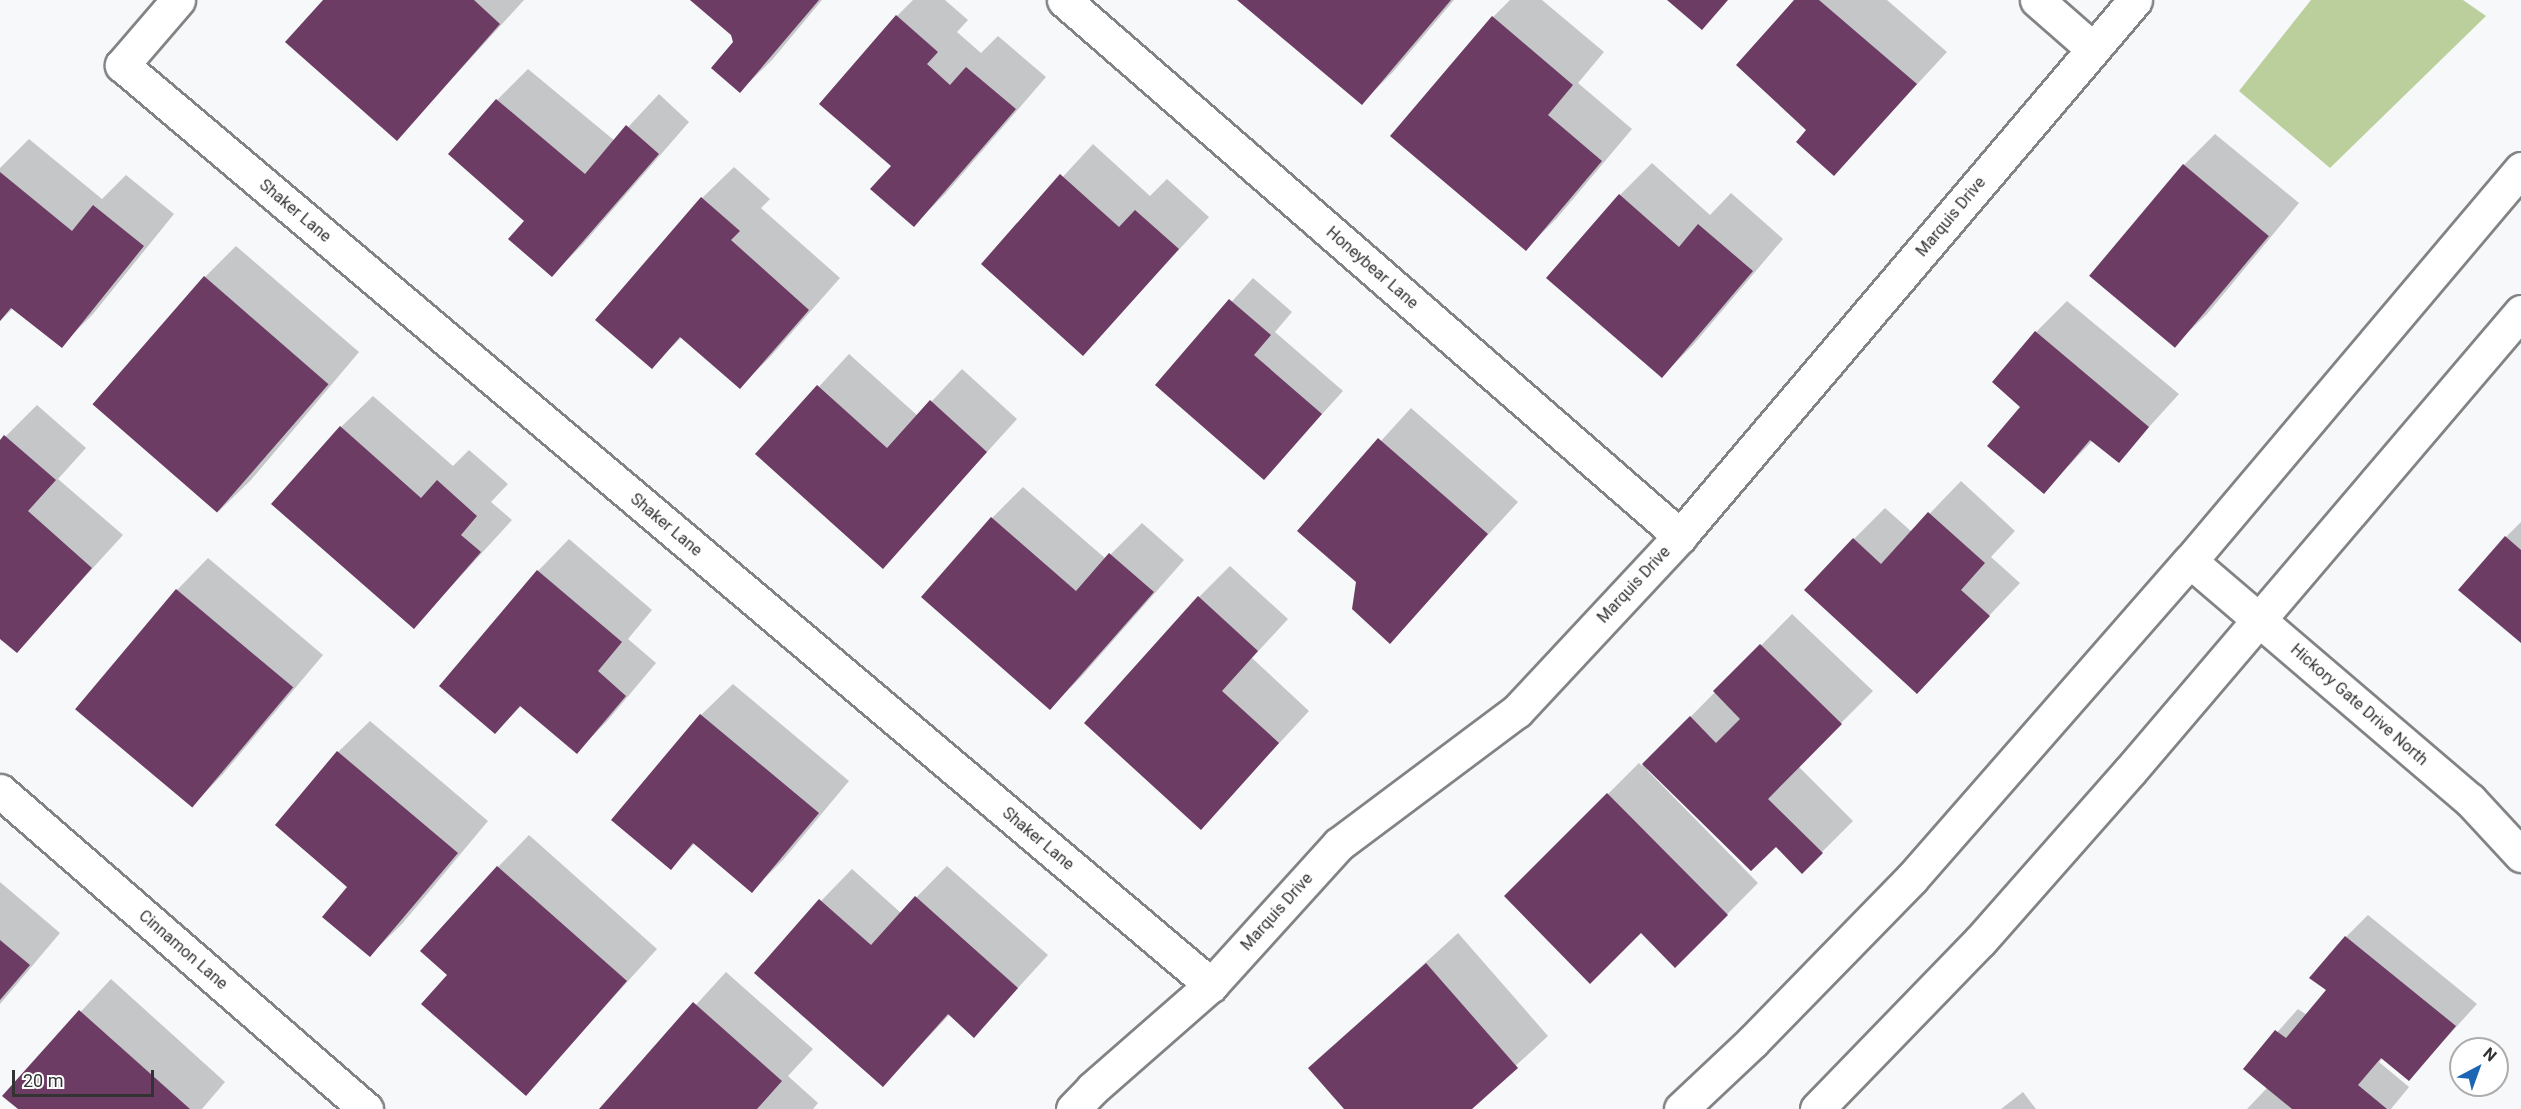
<!DOCTYPE html>
<html>
<head>
<meta charset="utf-8">
<style>
	body { margin:0 }
	#map { position:relative; width:2521px; height:1109px; overflow:hidden; background:#f7f8fa; font-family:Roboto,sans-serif }
	div>[style] { position:absolute }
	[style*='--x'] { left:calc(var(--x)*1px); top:calc(var(--y)*1px); width:calc(var(--w)*1px); rotate:calc(var(--a)*1deg) }
	.green>* { inset:0; background:#bbcf9d }
	.shadow>* { inset:0; background:#0003 }
	.building>* { inset:0; background:#6d3c65; transform-origin:0 0 }
	.roads { filter:drop-shadow(2px 0 #828385) drop-shadow(-2px 0 #828385) drop-shadow(0 2px #828385) drop-shadow(0 -2px #828385) }
	.minor>* { height:33px; margin:-16.5px; padding:0 16.5px; transform-origin:16.5px; border-radius:16.5px; background:#fff }
	.secondary>* { height:33px; margin:-16.5px; padding:0 16.5px; transform-origin:16.5px; border-radius:16.5px; background:#fff }
	span { translate:-50% -50%; white-space:nowrap; text-align:center; line-height:1.15; -webkit-text-stroke:6px #fff; paint-order:stroke }
	.street-label { font-size:16px; color:#333334 }
	.north { position:absolute; left:2449px; top:1037px; width:60px; height:60px; box-sizing:border-box; background:#fff; border:2px solid #adadae; border-radius:50%; rotate:41deg; font-size:16px; font-weight:700; line-height:24px; text-align:center; color:#333334 }
	.north::after { content:''; display:block; margin:auto; width:21px; height:27px; background:#1c65b4; clip-path:polygon(50% 0,100% 100%,50% 72%,0 100%) }
	.scale { position:absolute; left:12px; top:1070px; width:142px; height:27px; box-sizing:border-box; border:3px solid #333334; border-top:0; padding-left:8px; font-size:18px; line-height:21px; white-space:nowrap; color:#333334; -webkit-text-stroke:4px #fff; paint-order:stroke }
</style>
</head>
<body>
<div id="map">
	<div class="green">
		<i style="clip-path:polygon(2311px 0,2463px 0,2486px 16px,2330px 168px,2239px 91px)"></i>
	</div>
	<div class="shadow">
		<i style="clip-path:polygon(325px 0,524px 0,397px 139px)"></i>
		<i style="clip-path:polygon(692px 0,822px 0,772px 60px,740px 91px,732px 34px)"></i>
		<i style="clip-path:polygon(913px 0,945px 0,968px 20px,957px 32px,981px 53px,998px 36px,1046px 77px,945px 194px,914px 225px,893px 165px,897px 16px)"></i>
		<i style="clip-path:polygon(1239px 0,1454px 0,1393px 72px,1362px 103px)"></i>
		<i style="clip-path:polygon(1510px 0,1542px 0,1604px 52px,1578px 83px,1632px 129px,1557px 218px,1526px 249px,1493px 17px)"></i>
		<i style="clip-path:polygon(1796px 0,1887px 0,1947px 52px,1834px 174px,1808px 130px)"></i>
		<i style="clip-path:polygon(528px 69px,615px 141px,659px 94px,689px 122px,583px 244px,552px 275px,526px 221px,497px 100px)"></i>
		<i style="clip-path:polygon(2215px 134px,2299px 203px,2207px 314px,2175px 345px,2184px 165px)"></i>
		<i style="clip-path:polygon(29px 139px,102px 199px,126px 175px,174px 214px,93px 314px,61px 346px,13px 308px,0 321px,0 168px)"></i>
		<i style="clip-path:polygon(1093px 144px,1150px 196px,1167px 179px,1209px 217px,1083px 354px,983px 264px)"></i>
		<i style="clip-path:polygon(1652px 163px,1710px 215px,1731px 193px,1783px 239px,1693px 345px,1662px 376px,1548px 278px,1620px 195px)"></i>
		<i style="clip-path:polygon(734px 167px,770px 199px,761px 208px,840px 278px,771px 356px,740px 387px,682px 337px,651px 367px,597px 320px,702px 198px)"></i>
		<i style="clip-path:polygon(236px 246px,359px 352px,251px 480px,219px 511px,205px 277px)"></i>
		<i style="clip-path:polygon(1253px 278px,1292px 312px,1275px 332px,1343px 391px,1264px 478px,1157px 385px)"></i>
		<i style="clip-path:polygon(2067px 301px,2179px 394px,2118px 461px,2093px 440px,2044px 492px,2022px 407px,2036px 332px)"></i>
		<i style="clip-path:polygon(849px 354px,918px 416px,962px 369px,1017px 419px,883px 567px,757px 454px)"></i>
		<i style="clip-path:polygon(373px 396px,453px 466px,469px 450px,508px 484px,491px 502px,512px 520px,414px 627px,341px 427px)"></i>
		<i style="clip-path:polygon(37px 405px,86px 448px,58px 479px,123px 535px,17px 651px,0 637px,0 442px)"></i>
		<i style="clip-path:polygon(1411px 408px,1518px 502px,1390px 642px,1358px 582px,1299px 531px)"></i>
		<i style="clip-path:polygon(1961px 481px,2015px 531px,1991px 557px,2020px 583px,1917px 692px,1854px 539px,1885px 508px,1912px 532px)"></i>
		<i style="clip-path:polygon(1023px 487px,1106px 559px,1142px 523px,1184px 560px,1081px 677px,1050px 708px,992px 518px)"></i>
		<i style="clip-path:polygon(2521px 522px,2521px 641px,2506px 537px)"></i>
		<i style="clip-path:polygon(569px 539px,652px 610px,628px 639px,656px 663px,608px 720px,577px 752px,522px 705px,495px 732px,538px 571px)"></i>
		<i style="clip-path:polygon(208px 558px,323px 655px,223px 774px,192px 806px,177px 590px)"></i>
		<i style="clip-path:polygon(1230px 566px,1288px 619px,1252px 658px,1309px 711px,1201px 828px,1199px 597px)"></i>
		<i style="clip-path:polygon(1792px 614px,1873px 691px,1798px 766px,1853px 821px,1802px 872px,1776px 845px,1649px 768px,1647px 770px,1758px 883px,1676px 966px,1641px 931px,1506px 896px,1639px 763px,1642px 766px)"></i>
		<i style="clip-path:polygon(733px 684px,849px 781px,783px 860px,752px 891px,695px 843px,671px 868px,613px 820px,701px 715px)"></i>
		<i style="clip-path:polygon(370px 721px,488px 821px,402px 924px,370px 955px,349px 887px,338px 752px)"></i>
		<i style="clip-path:polygon(529px 835px,657px 949px,526px 1094px,449px 974px,498px 867px)"></i>
		<i style="clip-path:polygon(947px 866px,1048px 955px,974px 1036px,950px 1014px,883px 1085px,821px 901px,852px 869px,901px 913px)"></i>
		<i style="clip-path:polygon(0 882px,60px 933px,0 1004px)"></i>
		<i style="clip-path:polygon(2368px 915px,2477px 1004px,2409px 1079px,2383px 1058px,2379px 1062px,2409px 1087px,2391px 1109px,2247px 1109px,2268px 1087px,2245px 1068px,2298px 1009px,2307px 1015px,2329px 990px,2346px 937px)"></i>
		<i style="clip-path:polygon(1458px 933px,1548px 1036px,1469px 1109px,1346px 1109px,1310px 1068px)"></i>
		<i style="clip-path:polygon(726px 972px,813px 1049px,788px 1076px,818px 1103px,813px 1109px,601px 1109px)"></i>
		<i style="clip-path:polygon(111px 979px,225px 1082px,202px 1109px,20px 1109px,4px 1095px)"></i>
		<i style="clip-path:polygon(2023px 1092px,2036px 1109px,2001px 1109px)"></i>
	</div>
	<div class="building">
		<i style="clip-path:polygon(323px 0,474px 0,500px 24px,397px 141px,285px 42px)"></i>
		<i style="clip-path:polygon(690px 0,819px 0,740px 93px,711px 68px,733px 42px,731px 35px)"></i>
		<i style="clip-path:polygon(1237px 0,1451px 0,1362px 105px)"></i>
		<i style="clip-path:polygon(1667px 0,1728px 0,1702px 30px)"></i>
		<i style="clip-path:polygon(1794px 0,1819px 0,1917px 84px,1834px 176px,1796px 142px,1806px 130px,1736px 65px)"></i>
		<i style="clip-path:polygon(896px 15px,938px 52px,927px 64px,950px 85px,966px 67px,1016px 109px,914px 227px,870px 189px,891px 166px,819px 104px)"></i>
		<i style="clip-path:polygon(1492px 16px,1573px 85px,1548px 115px,1602px 161px,1526px 251px,1390px 136px)"></i>
		<i style="clip-path:polygon(496px 99px,585px 174px,626px 125px,659px 154px,552px 277px,508px 239px,524px 221px,448px 154px)"></i>
		<i style="left:2183px;top:164px;width:112px;height:146px;rotate:40deg"></i>
		<i style="clip-path:polygon(0 172px,72px 231px,93px 205px,144px 246px,62px 348px,11px 308px,0 321px)"></i>
		<i style="clip-path:polygon(1060px 174px,1119px 227px,1135px 210px,1179px 249px,1083px 356px,981px 264px)"></i>
		<i style="clip-path:polygon(1619px 194px,1679px 247px,1698px 224px,1753px 271px,1662px 378px,1546px 278px)"></i>
		<i style="clip-path:polygon(701px 197px,740px 231px,731px 240px,809px 310px,740px 389px,680px 337px,652px 369px,595px 320px)"></i>
		<i style="left:204px;top:276px;width:165px;height:170px;rotate:41deg"></i>
		<i style="clip-path:polygon(1229px 299px,1271px 335px,1254px 355px,1322px 414px,1264px 480px,1155px 385px)"></i>
		<i style="clip-path:polygon(2035px 331px,2149px 427px,2119px 463px,2090px 440px,2044px 494px,1987px 446px,2020px 407px,1992px 382px)"></i>
		<i style="clip-path:polygon(817px 385px,887px 448px,930px 400px,987px 452px,883px 569px,755px 454px)"></i>
		<i style="clip-path:polygon(340px 426px,421px 498px,437px 480px,477px 516px,461px 535px,481px 552px,414px 629px,271px 504px)"></i>
		<i style="clip-path:polygon(4px 435px,56px 480px,28px 511px,92px 568px,17px 653px,0 639px,0 440px)"></i>
		<i style="clip-path:polygon(1378px 438px,1488px 534px,1390px 644px,1352px 609px,1356px 582px,1297px 531px)"></i>
		<i style="clip-path:polygon(1928px 512px,1985px 563px,1961px 590px,1990px 616px,1917px 694px,1804px 590px,1853px 538px,1881px 564px)"></i>
		<i style="clip-path:polygon(991px 517px,1076px 591px,1109px 553px,1154px 592px,1050px 710px,921px 597px)"></i>
		<i style="clip-path:polygon(2505px 536px,2521px 550px,2521px 643px,2458px 590px)"></i>
		<i style="clip-path:polygon(537px 570px,622px 642px,598px 671px,626px 696px,577px 754px,520px 706px,495px 734px,439px 686px)"></i>
		<i style="left:176px;top:589px;width:153px;height:157px;rotate:40deg"></i>
		<i style="clip-path:polygon(1198px 596px,1258px 651px,1222px 691px,1279px 743px,1201px 830px,1084px 723px)"></i>
		<i style="clip-path:polygon(1760px 644px,1842px 724px,1768px 799px,1823px 853px,1802px 874px,1776px 847px,1751px 871px,1642px 764px,1690px 716px,1716px 743px,1740px 719px,1713px 691px)"></i>
		<i style="clip-path:polygon(700px 714px,819px 813px,752px 893px,693px 843px,671px 870px,611px 820px)"></i>
		<i style="clip-path:polygon(337px 751px,458px 853px,370px 957px,322px 917px,347px 887px,275px 825px)"></i>
		<i style="clip-path:polygon(1607px 793px,1728px 915px,1675px 968px,1641px 933px,1590px 984px,1504px 896px)"></i>
		<i style="clip-path:polygon(497px 866px,627px 981px,526px 1096px,421px 1004px,447px 975px,420px 951px)"></i>
		<i style="clip-path:polygon(915px 896px,1018px 988px,974px 1038px,948px 1014px,883px 1087px,754px 973px,819px 899px,871px 945px)"></i>
		<i style="clip-path:polygon(2345px 936px,2456px 1026px,2409px 1081px,2381px 1058px,2358px 1085px,2387px 1109px,2292px 1109px,2243px 1069px,2275px 1030px,2286px 1038px,2326px 990px,2309px 978px)"></i>
		<i style="clip-path:polygon(0 940px,30px 965px,0 1000px)"></i>
		<i style="clip-path:polygon(1426px 963px,1518px 1068px,1472px 1109px,1344px 1109px,1308px 1068px)"></i>
		<i style="clip-path:polygon(693px 1002px,782px 1081px,757px 1109px,599px 1109px)"></i>
		<i style="clip-path:polygon(79px 1010px,190px 1109px,18px 1109px,2px 1096px)"></i>
	</div>
	<div class="roads">
		<div class="minor">
			<i style="--x:178;--y:0;--w:86;--a:130.7"></i>
			<i style="--x:122;--y:65;--w:1426;--a:40.19"></i>
			<i style="--x:1064;--y:0;--w:817;--a:41.03"></i>
			<i style="--x:2037;--y:0;--w:74;--a:41.2"></i>
			<i style="--x:2190;--y:561;--w:368;--a:40.5"></i>
			<i style="--x:2470;--y:800;--w:75;--a:47.2"></i>
			<i style="--x:0;--y:791;--w:485;--a:41"></i>
			<i style="--x:1073;--y:1109;--w:28;--a:-46"></i>
			<i style="--x:1092;--y:1089;--w:158;--a:-41.2"></i>
			<i style="--x:1211;--y:985;--w:190;--a:-47.8"></i>
			<i style="--x:1339;--y:844;--w:222;--a:-36.8"></i>
			<i style="--x:1517;--y:711;--w:239;--a:-47"></i>
			<i style="--x:1680;--y:536;--w:703;--a:-49.67"></i>
		</div>
		<div class="secondary">
			<i style="--x:1681;--y:1109;--w:98;--a:-43.3"></i>
			<i style="--x:1752;--y:1042;--w:229;--a:-45.7"></i>
			<i style="--x:1912;--y:878;--w:422;--a:-48.8"></i>
			<i style="--x:2190;--y:561;--w:513;--a:-49.82"></i>
			<i style="--x:1817;--y:1109;--w:234;--a:-45.9"></i>
			<i style="--x:1980;--y:941;--w:227;--a:-48.6"></i>
			<i style="--x:2130;--y:771;--w:603;--a:-49.57"></i>
		</div>
	</div>
	<div class="street-label">
		<span style="left:295px;top:211px;rotate:40deg">Shaker Lane</span>
		<span style="left:1951px;top:217px;rotate:-50deg">Marquis Drive</span>
		<span style="left:1372px;top:268px;rotate:41deg">Honeybear Lane</span>
		<span style="left:666px;top:525px;rotate:40deg">Shaker Lane</span>
		<span style="left:1634px;top:585px;rotate:-47deg">Marquis Drive</span>
		<span style="left:2359px;top:705px;rotate:41deg">Hickory Gate Drive North</span>
		<span style="left:1038px;top:839px;rotate:40deg">Shaker Lane</span>
		<span style="left:1277px;top:912px;rotate:-48deg">Marquis Drive</span>
		<span style="left:183px;top:950px;rotate:41deg">Cinnamon Lane</span>
	</div>
	<div class="north">N</div>
	<div class="scale">20 m</div>
</div>
</body>
</html>
